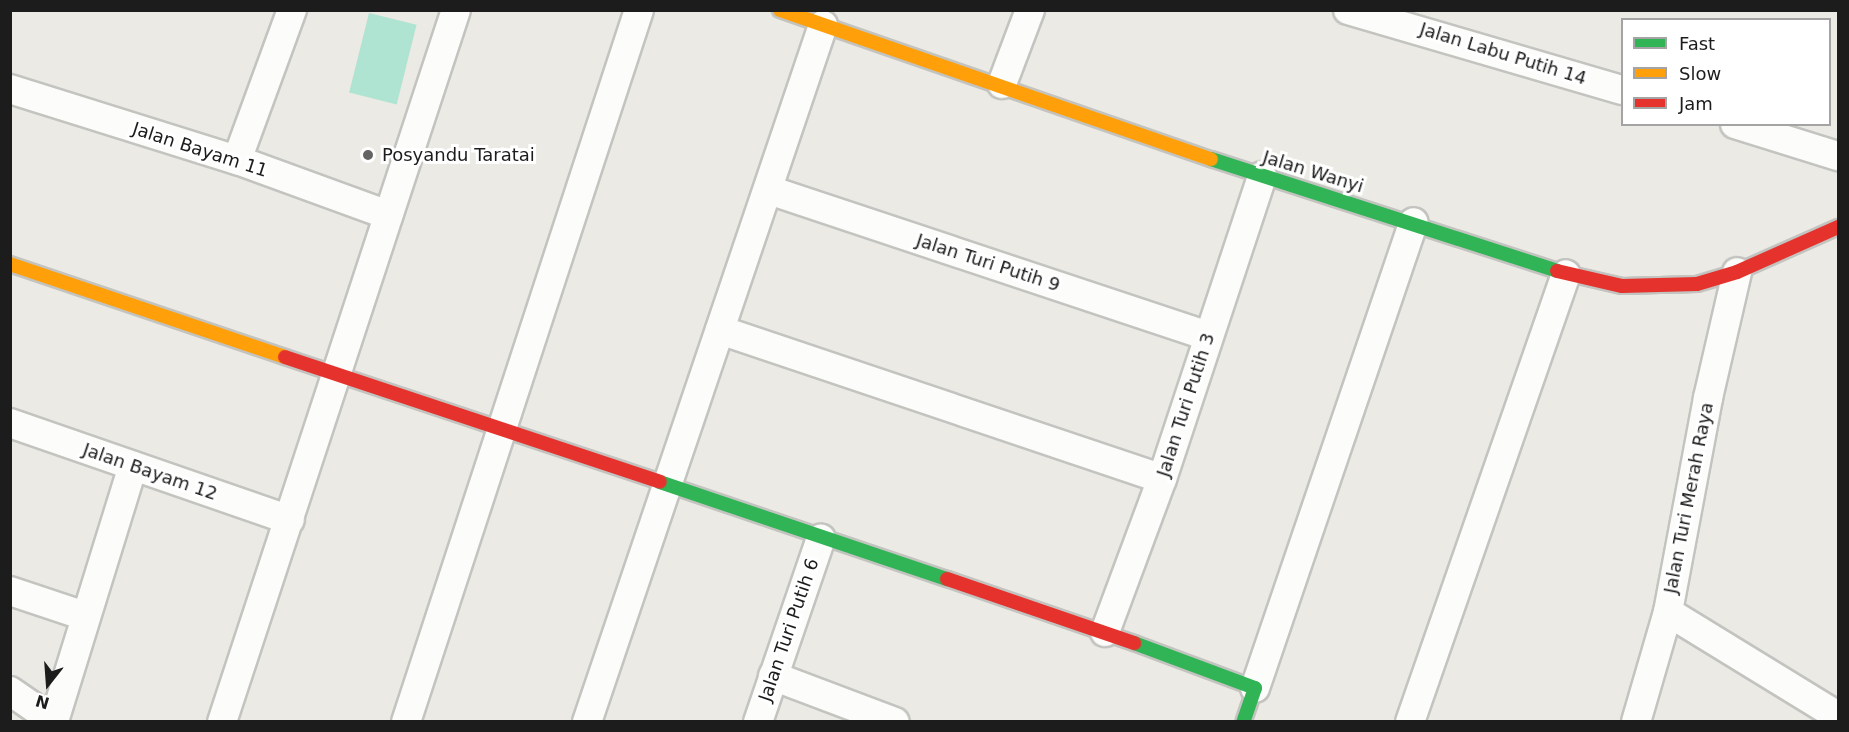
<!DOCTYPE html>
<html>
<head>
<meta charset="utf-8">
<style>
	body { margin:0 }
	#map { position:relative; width:1849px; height:732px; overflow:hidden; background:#ebeae4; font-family:"DejaVu Sans",sans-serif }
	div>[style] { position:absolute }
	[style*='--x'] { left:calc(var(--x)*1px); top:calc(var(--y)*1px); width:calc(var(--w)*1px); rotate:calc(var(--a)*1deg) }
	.pitch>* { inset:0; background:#aee4d1; transform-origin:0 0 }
	.roads { filter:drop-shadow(2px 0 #c3c3c0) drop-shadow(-2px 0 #c3c3c0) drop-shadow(0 2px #c3c3c0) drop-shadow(0 -2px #c3c3c0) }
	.street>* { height:28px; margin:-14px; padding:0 14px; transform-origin:14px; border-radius:14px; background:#fcfcfb }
	.fast>* { height:14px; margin:-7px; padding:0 7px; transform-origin:7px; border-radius:7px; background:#30b455 }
	.slow>* { height:14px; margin:-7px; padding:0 7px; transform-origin:7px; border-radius:7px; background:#ff9f0a }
	.jam>* { height:14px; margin:-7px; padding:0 7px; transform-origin:7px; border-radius:7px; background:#e5322d }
	.dots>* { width:16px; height:16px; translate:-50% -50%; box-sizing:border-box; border:3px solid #fff; border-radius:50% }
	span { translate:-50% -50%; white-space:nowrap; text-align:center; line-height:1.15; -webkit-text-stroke:6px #fff; paint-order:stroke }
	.street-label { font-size:18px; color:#1c1c1c }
	.poi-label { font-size:18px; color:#1c1c1c }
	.left { translate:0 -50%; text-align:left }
	.frame { position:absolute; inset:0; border:12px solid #1c1c1c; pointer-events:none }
	.legend { position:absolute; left:1621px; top:18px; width:210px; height:108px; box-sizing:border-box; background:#fff; border:2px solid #a4a4a4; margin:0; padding:8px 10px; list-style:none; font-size:18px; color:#1c1c1c }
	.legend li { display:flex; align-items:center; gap:12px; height:30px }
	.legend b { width:30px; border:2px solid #a4a4a4 }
	.north { position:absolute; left:18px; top:654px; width:60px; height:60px; -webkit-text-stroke:4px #fff; paint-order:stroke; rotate:197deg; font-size:16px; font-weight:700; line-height:24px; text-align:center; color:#1c1c1c }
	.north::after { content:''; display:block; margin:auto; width:21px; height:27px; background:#1c1c1c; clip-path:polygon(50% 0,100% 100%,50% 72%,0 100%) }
</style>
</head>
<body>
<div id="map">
	<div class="pitch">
		<i style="left:369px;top:13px;width:49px;height:82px;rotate:14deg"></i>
	</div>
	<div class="roads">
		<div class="street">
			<i style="--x:1348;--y:10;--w:285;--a:16.3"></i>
			<i style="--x:1002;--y:84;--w:79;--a:-69.3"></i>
			<i style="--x:10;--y:89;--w:238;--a:17.4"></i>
			<i style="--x:237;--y:160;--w:161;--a:20"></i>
			<i style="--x:1735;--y:124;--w:108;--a:17.3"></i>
			<i style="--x:237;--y:160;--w:160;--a:-69.9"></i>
			<i style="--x:769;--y:190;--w:463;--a:18.4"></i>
			<i style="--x:720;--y:330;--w:466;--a:18.6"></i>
			<i style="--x:10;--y:423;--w:296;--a:19.1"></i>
			<i style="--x:10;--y:591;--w:79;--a:18.4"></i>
			<i style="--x:1668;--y:612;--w:199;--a:31.5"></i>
			<i style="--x:1105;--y:632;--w:163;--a:-69.6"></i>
			<i style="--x:1162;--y:479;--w:319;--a:-71.7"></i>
			<i style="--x:773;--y:676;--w:130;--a:20.7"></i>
			<i style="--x:1255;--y:688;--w:492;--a:-71.2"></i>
			<i style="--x:10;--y:691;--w:55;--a:34.6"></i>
			<i style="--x:54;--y:721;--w:267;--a:-72.8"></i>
			<i style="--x:222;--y:722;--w:749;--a:-71.81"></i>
			<i style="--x:406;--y:722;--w:749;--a:-71.88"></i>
			<i style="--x:587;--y:722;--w:736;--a:-71.29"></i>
			<i style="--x:758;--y:722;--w:194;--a:-71.1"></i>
			<i style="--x:1410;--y:722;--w:474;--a:-70.8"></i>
			<i style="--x:1636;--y:722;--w:115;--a:-73.8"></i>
			<i style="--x:1668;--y:612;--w:218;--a:-79.4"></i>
			<i style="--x:1708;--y:398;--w:129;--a:-77"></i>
		</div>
		<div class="fast">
			<i style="--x:1211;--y:159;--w:364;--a:17.9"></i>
			<i style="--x:660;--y:482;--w:303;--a:18.7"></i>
			<i style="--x:1134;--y:643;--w:129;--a:20.4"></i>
			<i style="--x:1255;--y:688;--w:36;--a:109"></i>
		</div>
		<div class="slow">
			<i style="--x:780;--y:10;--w:456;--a:19.1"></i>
			<i style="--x:10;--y:264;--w:290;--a:18.7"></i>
		</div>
		<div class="jam">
			<i style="--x:1557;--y:271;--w:67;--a:13"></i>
			<i style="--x:1622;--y:286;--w:75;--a:-1.5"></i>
			<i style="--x:1697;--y:284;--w:42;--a:-16.7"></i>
			<i style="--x:1737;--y:272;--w:111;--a:-24"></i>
			<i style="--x:285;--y:357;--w:395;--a:18.4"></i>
			<i style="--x:947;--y:579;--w:198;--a:18.9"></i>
		</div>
	</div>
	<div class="dots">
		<i style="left:368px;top:155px;background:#646462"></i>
	</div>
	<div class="street-label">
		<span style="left:1503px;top:54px;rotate:17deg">Jalan Labu Putih 14</span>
		<span style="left:200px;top:150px;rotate:18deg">Jalan Bayam 11</span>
		<span style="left:1313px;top:172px;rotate:17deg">Jalan Wanyi</span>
		<span style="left:988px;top:263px;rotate:18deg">Jalan Turi Putih 9</span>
		<span style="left:1186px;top:405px;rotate:-72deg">Jalan Turi Putih 3</span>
		<span style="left:150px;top:472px;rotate:19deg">Jalan Bayam 12</span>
		<span style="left:1689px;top:498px;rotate:-79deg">Jalan Turi Merah Raya</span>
		<span style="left:789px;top:630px;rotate:-71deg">Jalan Turi Putih 6</span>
	</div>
	<div class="poi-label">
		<span class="left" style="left:382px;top:155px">Posyandu Taratai</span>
	</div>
	<div class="frame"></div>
	<ul class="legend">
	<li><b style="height:8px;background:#30b455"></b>Fast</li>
	<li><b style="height:8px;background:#ff9f0a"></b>Slow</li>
	<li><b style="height:8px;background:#e5322d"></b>Jam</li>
	</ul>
	<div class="north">N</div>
</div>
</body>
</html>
